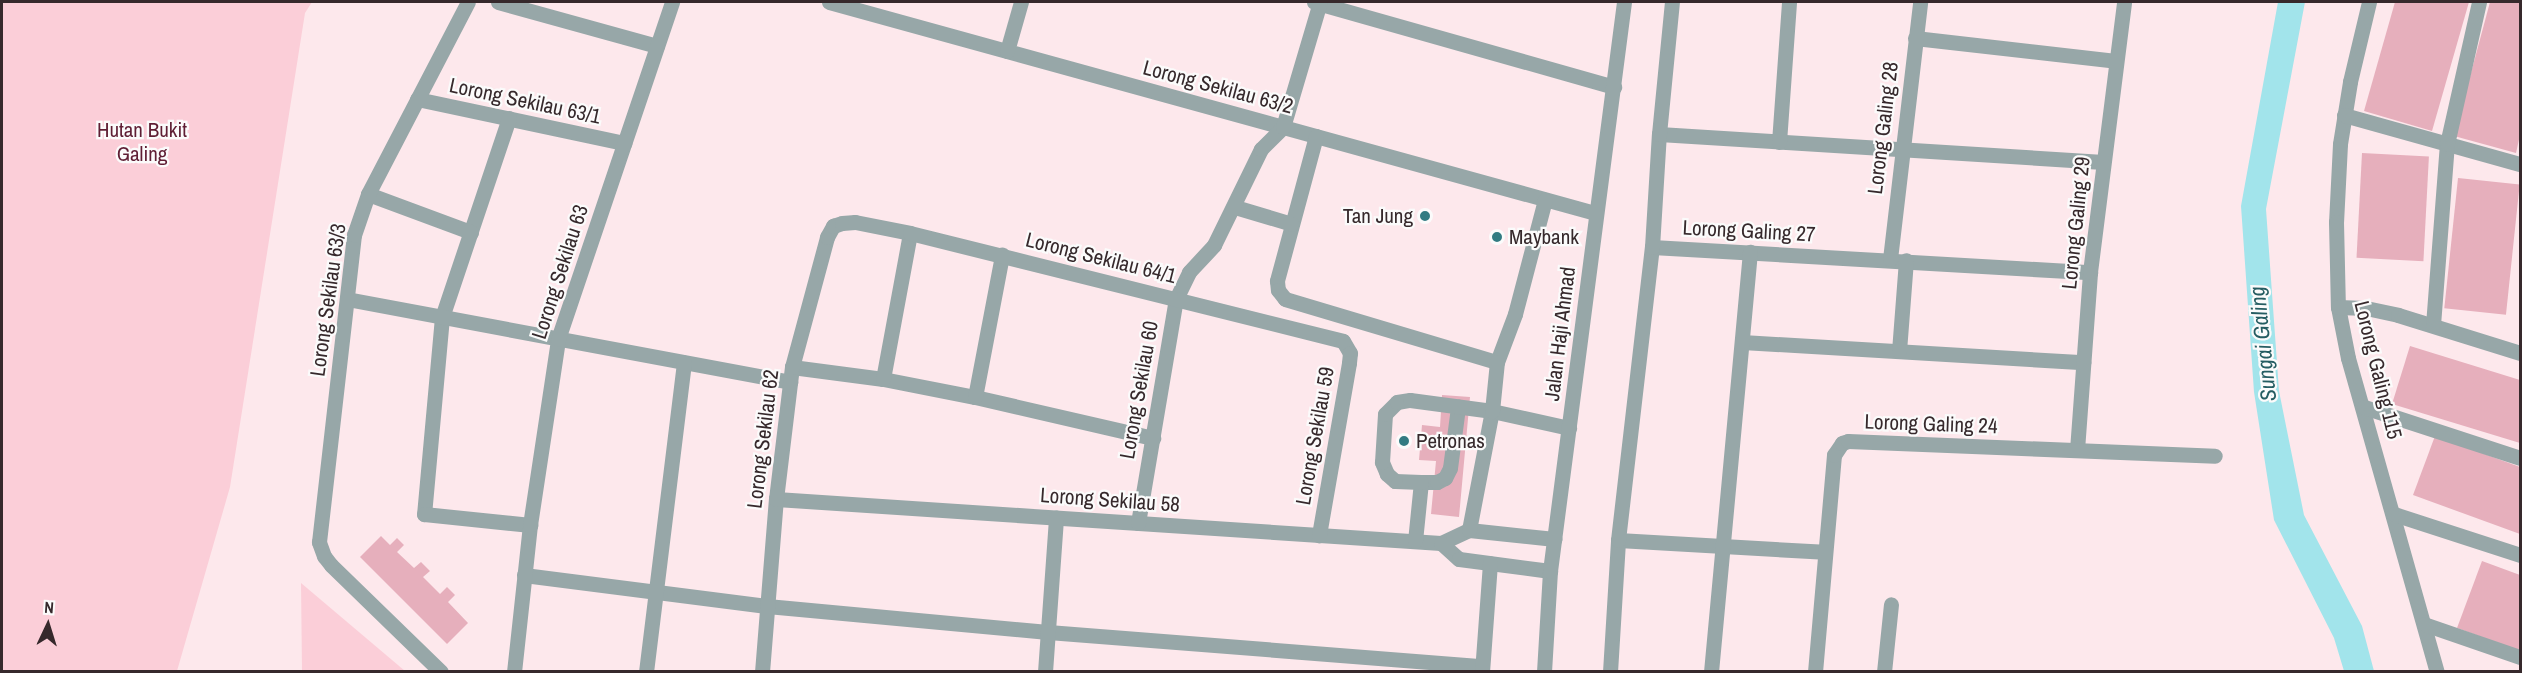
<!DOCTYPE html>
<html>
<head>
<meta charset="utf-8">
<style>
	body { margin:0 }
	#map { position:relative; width:2522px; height:673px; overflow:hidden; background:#fde8ec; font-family:"Archivo Narrow",sans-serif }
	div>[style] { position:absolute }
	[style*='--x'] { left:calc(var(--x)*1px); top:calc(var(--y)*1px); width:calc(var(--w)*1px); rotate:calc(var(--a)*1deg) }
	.green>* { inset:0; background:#fbced8 }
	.water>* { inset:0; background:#a2e4eb }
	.building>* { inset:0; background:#e6afbc; transform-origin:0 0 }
	.minor>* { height:15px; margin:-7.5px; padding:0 7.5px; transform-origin:7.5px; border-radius:7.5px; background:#97a7a8 }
	.dots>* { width:16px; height:16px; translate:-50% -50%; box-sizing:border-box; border:3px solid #fbfbfb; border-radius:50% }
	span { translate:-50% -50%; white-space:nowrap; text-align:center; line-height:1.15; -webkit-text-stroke:4.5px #fbfbfb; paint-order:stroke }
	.street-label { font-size:21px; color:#36292c }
	.park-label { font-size:21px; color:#5f1e34 }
	.poi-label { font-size:21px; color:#36292c }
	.right { translate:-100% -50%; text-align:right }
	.left { translate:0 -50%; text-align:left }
	.water-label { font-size:22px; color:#255d62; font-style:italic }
	.frame { position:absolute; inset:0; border:3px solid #36292c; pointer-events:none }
	.north { position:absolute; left:18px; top:595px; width:60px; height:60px; -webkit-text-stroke:4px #fbfbfb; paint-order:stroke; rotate:4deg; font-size:16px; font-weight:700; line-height:24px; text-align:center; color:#36292c }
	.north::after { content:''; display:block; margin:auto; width:21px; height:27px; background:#36292c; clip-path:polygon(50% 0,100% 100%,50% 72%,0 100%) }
</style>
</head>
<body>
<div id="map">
	<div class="green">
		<i style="clip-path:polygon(2px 2px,312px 2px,305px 13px,230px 487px,177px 671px,2px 671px)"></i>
		<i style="clip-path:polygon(301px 583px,405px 671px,302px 671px)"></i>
	</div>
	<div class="water">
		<i style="clip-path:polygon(2278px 2px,2305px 2px,2266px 209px,2279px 391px,2304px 515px,2362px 626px,2374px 671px,2344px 671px,2334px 638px,2274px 520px,2254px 392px,2241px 206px)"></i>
	</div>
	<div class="building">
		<i style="clip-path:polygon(2395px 2px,2469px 2px,2432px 131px,2364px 111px)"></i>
		<i style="clip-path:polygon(2490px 2px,2520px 2px,2520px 135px,2516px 153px,2454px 136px)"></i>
		<i style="left:2362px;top:153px;width:67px;height:105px;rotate:3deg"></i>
		<i style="left:2458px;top:178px;width:62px;height:131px;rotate:6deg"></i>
		<i style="clip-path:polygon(2410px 346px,2520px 380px,2520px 443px,2392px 404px)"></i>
		<i style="clip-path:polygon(1442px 395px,1470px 397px,1459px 517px,1431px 514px,1436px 461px,1419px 460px,1422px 425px,1440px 427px)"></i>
		<i style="clip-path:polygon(2435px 436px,2520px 467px,2520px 534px,2413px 495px)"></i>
		<i style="clip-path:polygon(381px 536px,390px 545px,397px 538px,404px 545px,397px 552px,414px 568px,421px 562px,430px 571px,423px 577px,440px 594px,447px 587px,455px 595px,448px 602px,468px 623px,447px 644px,360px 557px)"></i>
		<i style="clip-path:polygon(2482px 561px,2520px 575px,2520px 651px,2457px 628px)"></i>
	</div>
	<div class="minor">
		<i style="--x:498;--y:2;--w:165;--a:15.5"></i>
		<i style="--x:829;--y:2;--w:795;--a:15.4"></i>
		<i style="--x:1314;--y:2;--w:312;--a:15.8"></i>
		<i style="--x:2369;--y:2;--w:82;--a:103.4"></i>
		<i style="--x:2350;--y:82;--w:63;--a:99.2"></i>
		<i style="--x:2340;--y:144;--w:78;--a:92.9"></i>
		<i style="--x:2336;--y:222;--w:85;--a:88.7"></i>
		<i style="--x:2338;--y:307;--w:52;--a:78.9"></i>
		<i style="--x:2348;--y:358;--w:326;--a:74.2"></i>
		<i style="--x:1915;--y:38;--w:202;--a:6.5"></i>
		<i style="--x:1007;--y:51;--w:51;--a:-74.1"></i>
		<i style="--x:417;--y:99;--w:212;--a:12"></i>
		<i style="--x:2344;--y:115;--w:183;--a:15.6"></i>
		<i style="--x:509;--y:118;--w:210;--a:108.6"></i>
		<i style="--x:442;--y:317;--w:198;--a:95.2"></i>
		<i style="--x:424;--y:514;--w:107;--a:5.9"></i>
		<i style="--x:1659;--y:134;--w:445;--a:3.6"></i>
		<i style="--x:1316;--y:136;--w:150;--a:105.1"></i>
		<i style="--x:1277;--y:281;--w:9;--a:84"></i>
		<i style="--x:1278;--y:290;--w:11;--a:52"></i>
		<i style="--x:1285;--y:299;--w:221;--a:16.6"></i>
		<i style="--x:1497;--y:362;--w:51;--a:-69.4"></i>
		<i style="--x:1515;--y:314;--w:118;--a:-75.3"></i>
		<i style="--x:1779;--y:142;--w:140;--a:-85.9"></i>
		<i style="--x:368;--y:194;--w:110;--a:20.3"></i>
		<i style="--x:1235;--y:207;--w:59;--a:16.6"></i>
		<i style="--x:1652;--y:247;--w:439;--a:3.3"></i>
		<i style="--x:1890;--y:259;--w:259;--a:-83.3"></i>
		<i style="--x:347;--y:299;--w:451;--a:10.6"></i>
		<i style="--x:2338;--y:307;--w:28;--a:2"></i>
		<i style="--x:2366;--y:308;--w:33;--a:12"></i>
		<i style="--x:2398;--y:315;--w:128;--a:17.3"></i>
		<i style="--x:2433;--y:325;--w:182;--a:-85.6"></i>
		<i style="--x:2447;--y:144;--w:146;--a:-77.3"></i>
		<i style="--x:1742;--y:342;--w:342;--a:3.4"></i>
		<i style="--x:1899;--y:351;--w:91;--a:-85.6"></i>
		<i style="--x:792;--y:367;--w:92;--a:7.5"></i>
		<i style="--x:883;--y:379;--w:94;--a:11.1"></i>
		<i style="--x:975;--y:397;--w:183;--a:13"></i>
		<i style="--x:883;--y:379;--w:148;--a:-79.5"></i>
		<i style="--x:975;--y:397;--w:145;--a:-79.2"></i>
		<i style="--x:2364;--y:407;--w:164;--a:18.1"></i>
		<i style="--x:2077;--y:450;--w:178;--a:-85.8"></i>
		<i style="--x:2090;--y:272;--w:272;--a:-82.8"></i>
		<i style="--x:1421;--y:482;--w:16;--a:0"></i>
		<i style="--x:1437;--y:482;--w:9;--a:-27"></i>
		<i style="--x:1445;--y:478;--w:11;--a:-63"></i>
		<i style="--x:1450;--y:468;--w:62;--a:-82.5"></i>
		<i style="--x:776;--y:499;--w:666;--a:3.79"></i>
		<i style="--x:1441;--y:543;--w:31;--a:-25"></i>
		<i style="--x:1469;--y:530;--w:86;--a:6"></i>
		<i style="--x:2394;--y:514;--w:133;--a:18"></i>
		<i style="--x:1138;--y:523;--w:227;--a:-80.4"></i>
		<i style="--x:1176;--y:299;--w:30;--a:-64"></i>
		<i style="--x:1189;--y:272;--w:37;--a:-47"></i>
		<i style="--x:1214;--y:245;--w:107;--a:-63.9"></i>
		<i style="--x:1261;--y:149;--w:31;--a:-45"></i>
		<i style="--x:1283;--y:127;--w:130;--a:-73.5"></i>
		<i style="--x:1469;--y:530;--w:121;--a:-79.1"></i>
		<i style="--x:1492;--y:411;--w:79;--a:12.4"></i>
		<i style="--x:1618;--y:540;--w:206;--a:3.3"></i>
		<i style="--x:1415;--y:541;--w:59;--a:-84.2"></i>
		<i style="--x:1421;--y:482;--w:26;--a:-178"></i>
		<i style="--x:1395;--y:481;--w:11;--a:-139"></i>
		<i style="--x:1387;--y:474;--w:13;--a:-113"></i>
		<i style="--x:1382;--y:462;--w:48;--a:-86.4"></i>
		<i style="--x:1385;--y:414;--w:17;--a:-45"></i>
		<i style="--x:1397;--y:402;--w:13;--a:-9"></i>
		<i style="--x:1410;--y:400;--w:83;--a:7.6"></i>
		<i style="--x:1492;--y:411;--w:49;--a:-84.2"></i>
		<i style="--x:1441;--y:543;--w:24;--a:42"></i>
		<i style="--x:1459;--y:559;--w:92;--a:7.5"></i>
		<i style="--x:524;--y:575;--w:245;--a:7.3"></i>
		<i style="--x:767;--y:606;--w:282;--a:5.3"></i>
		<i style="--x:1048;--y:632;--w:435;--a:4.5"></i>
		<i style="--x:2424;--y:624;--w:102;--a:19"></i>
		<i style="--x:441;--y:672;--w:153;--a:-135.8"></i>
		<i style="--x:331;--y:565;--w:11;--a:-128"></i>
		<i style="--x:324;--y:556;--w:15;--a:-110"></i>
		<i style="--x:319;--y:542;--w:309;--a:-83.5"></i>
		<i style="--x:354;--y:235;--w:43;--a:-71.1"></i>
		<i style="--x:368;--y:194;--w:216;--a:-62.5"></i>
		<i style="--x:514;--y:672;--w:148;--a:-83.8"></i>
		<i style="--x:530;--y:525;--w:188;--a:-81.4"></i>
		<i style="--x:558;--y:339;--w:356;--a:-71.3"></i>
		<i style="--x:646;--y:672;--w:312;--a:-83"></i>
		<i style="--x:762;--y:672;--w:174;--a:-85.4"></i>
		<i style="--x:776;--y:499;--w:133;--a:-83.1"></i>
		<i style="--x:792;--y:367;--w:135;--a:-74.9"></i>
		<i style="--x:827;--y:237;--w:13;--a:-61"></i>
		<i style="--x:833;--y:226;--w:9;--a:-18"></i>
		<i style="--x:842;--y:223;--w:13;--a:-4"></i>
		<i style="--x:855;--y:222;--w:56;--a:11.3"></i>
		<i style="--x:910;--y:233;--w:446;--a:14"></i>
		<i style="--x:1343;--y:341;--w:14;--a:60"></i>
		<i style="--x:1350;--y:353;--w:10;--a:96"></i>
		<i style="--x:1349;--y:363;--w:175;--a:99.9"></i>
		<i style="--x:1045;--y:672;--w:155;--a:-85.9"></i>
		<i style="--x:1482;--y:672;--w:109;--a:-85.8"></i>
		<i style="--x:1544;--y:672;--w:101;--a:-86.6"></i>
		<i style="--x:1550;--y:571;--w:574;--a:-82.59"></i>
		<i style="--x:1610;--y:672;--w:132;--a:-86.5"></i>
		<i style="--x:1618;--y:540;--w:295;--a:-83.4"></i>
		<i style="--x:1652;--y:247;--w:113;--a:-86.5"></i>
		<i style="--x:1659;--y:134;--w:133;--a:-84.4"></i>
		<i style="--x:1711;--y:672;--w:422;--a:-84.7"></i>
		<i style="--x:1815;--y:672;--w:218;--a:-85"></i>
		<i style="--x:1834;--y:455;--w:14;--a:-56"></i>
		<i style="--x:1842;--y:443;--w:6;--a:-18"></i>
		<i style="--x:1848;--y:441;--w:367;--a:2.3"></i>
		<i style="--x:1884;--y:672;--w:68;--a:-84.1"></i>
	</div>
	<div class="dots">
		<i style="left:1425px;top:216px;background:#327b82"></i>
		<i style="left:1497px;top:237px;background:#327b82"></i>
		<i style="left:1404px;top:441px;background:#327b82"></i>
	</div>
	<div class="street-label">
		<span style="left:1218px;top:87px;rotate:15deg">Lorong Sekilau 63/2</span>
		<span style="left:525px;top:101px;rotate:12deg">Lorong Sekilau 63/1</span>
		<span style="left:1883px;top:128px;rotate:-83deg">Lorong Galing 28</span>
		<span style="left:2076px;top:223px;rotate:-84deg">Lorong Galing 29</span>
		<span style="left:1749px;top:231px;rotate:3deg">Lorong Galing 27</span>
		<span style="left:1101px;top:258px;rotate:14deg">Lorong Sekilau 64/1</span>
		<span style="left:560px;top:272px;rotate:-72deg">Lorong Sekilau 63</span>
		<span style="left:328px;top:300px;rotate:-82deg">Lorong Sekilau 63/3</span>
		<span style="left:1560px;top:334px;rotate:-83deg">Jalan Haji Ahmad</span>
		<span style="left:2378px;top:370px;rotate:76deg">Lorong Galing 115</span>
		<span style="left:1139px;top:390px;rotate:-80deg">Lorong Sekilau 60</span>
		<span style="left:1931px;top:424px;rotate:2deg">Lorong Galing 24</span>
		<span style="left:1315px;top:436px;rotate:-80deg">Lorong Sekilau 59</span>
		<span style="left:763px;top:439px;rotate:-83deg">Lorong Sekilau 62</span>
		<span style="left:1110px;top:500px;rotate:4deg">Lorong Sekilau 58</span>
	</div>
	<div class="park-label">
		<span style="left:142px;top:142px">Hutan Bukit<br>Galing</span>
	</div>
	<div class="poi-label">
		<span class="right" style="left:1413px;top:216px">Tan Jung</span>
		<span class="left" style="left:1509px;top:237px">Maybank</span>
		<span class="left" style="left:1416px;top:441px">Petronas</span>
	</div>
	<div class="water-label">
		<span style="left:2263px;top:344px;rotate:-96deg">Sungai Galing</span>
	</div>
	<div class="frame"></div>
	<div class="north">N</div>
</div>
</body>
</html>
